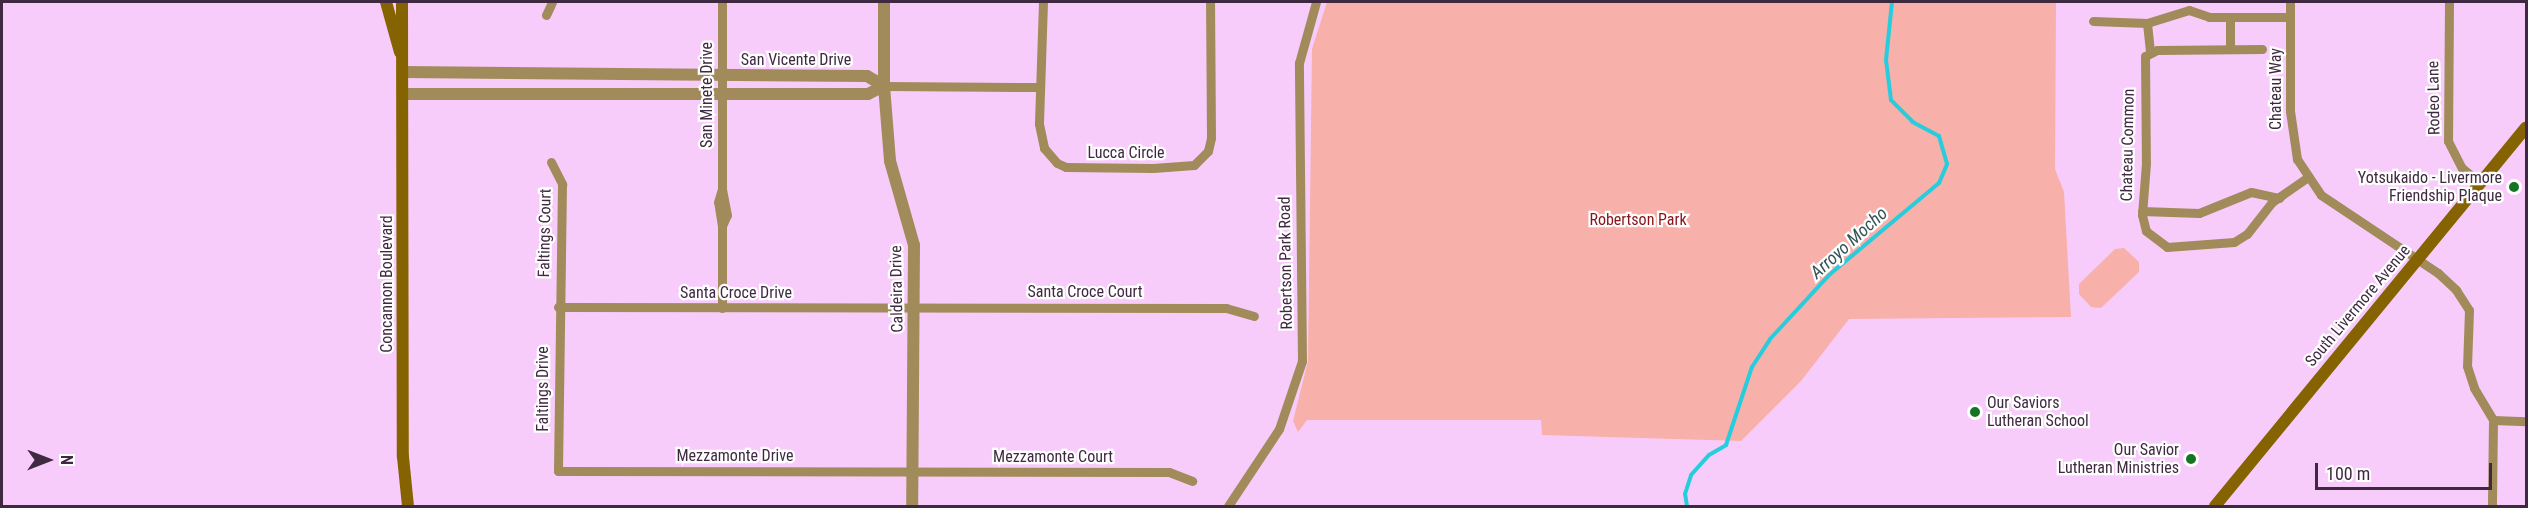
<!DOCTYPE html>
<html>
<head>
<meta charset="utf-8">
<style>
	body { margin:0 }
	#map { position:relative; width:2528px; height:508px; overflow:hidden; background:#f8ccfa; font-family:"Roboto Condensed",sans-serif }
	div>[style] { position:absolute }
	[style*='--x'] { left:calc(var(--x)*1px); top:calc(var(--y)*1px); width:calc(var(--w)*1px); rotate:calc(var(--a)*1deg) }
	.green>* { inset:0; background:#f8b0aa }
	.stream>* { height:4px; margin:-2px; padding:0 2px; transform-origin:2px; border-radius:2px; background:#27cddc }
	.minor>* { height:9px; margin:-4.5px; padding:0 4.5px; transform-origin:4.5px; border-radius:4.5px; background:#a28b5b }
	.tertiary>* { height:12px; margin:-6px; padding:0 6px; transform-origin:6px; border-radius:6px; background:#a28b5b }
	.secondary>* { height:12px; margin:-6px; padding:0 6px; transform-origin:6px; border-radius:6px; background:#856300 }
	.dots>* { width:16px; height:16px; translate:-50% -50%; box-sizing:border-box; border:3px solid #fefefe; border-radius:50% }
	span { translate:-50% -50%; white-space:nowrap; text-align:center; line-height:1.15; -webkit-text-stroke:4.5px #fefefe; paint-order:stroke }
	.street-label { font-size:16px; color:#3f2940 }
	.poi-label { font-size:16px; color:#3f2940 }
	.right { translate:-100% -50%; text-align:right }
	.left { translate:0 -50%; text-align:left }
	.park-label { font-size:16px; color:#89141a }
	.water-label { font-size:18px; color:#335356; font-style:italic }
	.frame { position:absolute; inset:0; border:3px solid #3f2940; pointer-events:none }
	.north { position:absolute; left:18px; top:430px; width:60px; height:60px; -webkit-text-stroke:4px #fefefe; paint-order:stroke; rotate:90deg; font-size:16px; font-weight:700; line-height:24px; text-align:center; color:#3f2940 }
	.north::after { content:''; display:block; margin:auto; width:21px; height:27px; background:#3f2940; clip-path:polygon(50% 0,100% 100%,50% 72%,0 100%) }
	.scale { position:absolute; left:2315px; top:463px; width:177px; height:27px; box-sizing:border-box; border:3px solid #3f2940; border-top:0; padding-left:8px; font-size:18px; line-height:21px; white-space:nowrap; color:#3f2940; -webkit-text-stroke:4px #fefefe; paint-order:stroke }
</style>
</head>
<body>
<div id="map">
	<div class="green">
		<i style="clip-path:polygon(1327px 2px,2056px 2px,2055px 169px,2064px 192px,2071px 317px,1849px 319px,1801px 381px,1741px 441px,1542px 435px,1541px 420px,1307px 420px,1298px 432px,1293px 421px,1308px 361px,1312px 49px)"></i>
		<i style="clip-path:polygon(2124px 248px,2139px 262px,2139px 272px,2101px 308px,2091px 307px,2079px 294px,2079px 284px,2115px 249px)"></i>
	</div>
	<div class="stream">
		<i style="--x:1687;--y:506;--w:12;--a:-99"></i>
		<i style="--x:1685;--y:494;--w:20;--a:-72"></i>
		<i style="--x:1691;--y:475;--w:27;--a:-48"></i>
		<i style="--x:1709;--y:455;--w:20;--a:-30"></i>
		<i style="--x:1726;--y:445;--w:82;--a:-71.6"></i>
		<i style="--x:1752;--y:367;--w:33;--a:-57"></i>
		<i style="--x:1770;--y:339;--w:87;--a:-47.3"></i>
		<i style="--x:1829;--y:275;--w:143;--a:-39.9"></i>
		<i style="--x:1939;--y:183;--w:21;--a:-67"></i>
		<i style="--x:1947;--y:164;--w:29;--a:-106"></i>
		<i style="--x:1939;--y:136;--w:30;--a:-152"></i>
		<i style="--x:1913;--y:122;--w:31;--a:-135"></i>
		<i style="--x:1891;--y:100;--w:40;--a:-97.1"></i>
		<i style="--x:1886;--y:60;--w:58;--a:-84.1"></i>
	</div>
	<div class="minor">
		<i style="--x:1043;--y:2;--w:122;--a:91.9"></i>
		<i style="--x:1039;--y:124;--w:25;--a:78"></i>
		<i style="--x:1044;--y:148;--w:20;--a:49"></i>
		<i style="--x:1057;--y:163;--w:10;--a:24"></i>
		<i style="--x:1066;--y:167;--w:87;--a:0.7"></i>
		<i style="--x:1153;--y:168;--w:41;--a:-4.2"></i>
		<i style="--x:1194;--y:165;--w:20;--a:-45"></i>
		<i style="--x:1208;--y:151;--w:13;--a:-77"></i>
		<i style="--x:1211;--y:138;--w:136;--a:-90.4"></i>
		<i style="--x:2290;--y:2;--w:109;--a:90"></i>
		<i style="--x:2290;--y:111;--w:49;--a:81.7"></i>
		<i style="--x:2297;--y:159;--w:43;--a:56.3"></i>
		<i style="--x:2321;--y:195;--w:141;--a:33.7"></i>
		<i style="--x:2438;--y:273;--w:25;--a:43"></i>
		<i style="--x:2456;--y:290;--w:24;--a:57"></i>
		<i style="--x:2469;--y:310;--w:56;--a:92"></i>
		<i style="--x:2467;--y:366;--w:23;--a:72"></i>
		<i style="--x:2474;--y:388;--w:37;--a:59"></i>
		<i style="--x:2493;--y:420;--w:86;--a:90.7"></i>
		<i style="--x:2449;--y:2;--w:139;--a:90.4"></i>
		<i style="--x:2448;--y:141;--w:30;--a:63"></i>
		<i style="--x:2462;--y:168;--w:23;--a:40"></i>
		<i style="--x:546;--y:15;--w:14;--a:-65"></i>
		<i style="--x:2230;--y:18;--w:31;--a:90"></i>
		<i style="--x:2093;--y:21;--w:54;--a:2.1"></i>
		<i style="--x:2147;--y:23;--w:44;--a:-17.2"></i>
		<i style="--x:2189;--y:10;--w:21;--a:19"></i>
		<i style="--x:2209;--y:17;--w:81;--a:0"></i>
		<i style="--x:2147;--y:23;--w:29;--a:84"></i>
		<i style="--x:2262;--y:49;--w:105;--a:179.5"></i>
		<i style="--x:2157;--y:50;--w:13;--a:153"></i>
		<i style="--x:2145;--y:56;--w:107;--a:89.5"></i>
		<i style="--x:2146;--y:163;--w:52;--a:94.4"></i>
		<i style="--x:2142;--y:215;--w:16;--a:76"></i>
		<i style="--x:2146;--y:231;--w:26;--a:37"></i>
		<i style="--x:2167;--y:247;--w:67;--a:-4.3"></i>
		<i style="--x:2234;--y:242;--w:15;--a:-32"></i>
		<i style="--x:2247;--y:234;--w:41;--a:-52"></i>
		<i style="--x:2272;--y:202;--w:44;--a:-34.8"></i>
		<i style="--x:884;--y:86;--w:156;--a:0.4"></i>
		<i style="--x:551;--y:162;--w:25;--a:63"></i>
		<i style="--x:562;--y:184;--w:287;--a:90.8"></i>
		<i style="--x:558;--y:471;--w:611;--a:0.09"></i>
		<i style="--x:1169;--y:472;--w:25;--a:21"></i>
		<i style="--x:2142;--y:211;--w:57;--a:2"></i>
		<i style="--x:2199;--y:213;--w:56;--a:-22"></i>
		<i style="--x:2251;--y:192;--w:29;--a:12"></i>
		<i style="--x:722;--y:226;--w:12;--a:-66"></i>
		<i style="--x:727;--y:215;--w:26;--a:-101"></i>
		<i style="--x:722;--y:189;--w:187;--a:-90"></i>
		<i style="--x:558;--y:307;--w:668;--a:0.09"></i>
		<i style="--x:1226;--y:308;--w:29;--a:16"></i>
		<i style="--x:722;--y:308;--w:82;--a:-90"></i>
		<i style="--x:722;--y:226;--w:24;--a:-99"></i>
		<i style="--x:718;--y:202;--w:14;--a:-73"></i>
		<i style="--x:2493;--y:420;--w:33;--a:2"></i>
		<i style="--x:1228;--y:506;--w:92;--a:-56.5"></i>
		<i style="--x:1279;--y:429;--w:72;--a:-71.3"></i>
		<i style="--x:1302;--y:361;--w:298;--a:-90.6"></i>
		<i style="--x:1299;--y:63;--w:63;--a:-74.4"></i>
	</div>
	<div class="tertiary">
		<i style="--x:884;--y:2;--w:84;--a:90"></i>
		<i style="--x:884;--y:86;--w:75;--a:85.4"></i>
		<i style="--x:890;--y:161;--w:87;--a:74.1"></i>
		<i style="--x:914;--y:245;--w:261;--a:90.4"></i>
		<i style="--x:403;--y:72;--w:464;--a:0.5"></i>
		<i style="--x:867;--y:76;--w:20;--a:30"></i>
		<i style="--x:404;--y:94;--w:464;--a:0"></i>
		<i style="--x:868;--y:94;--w:18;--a:-27"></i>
	</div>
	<div class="secondary">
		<i style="--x:386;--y:2;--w:52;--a:74.4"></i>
		<i style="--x:402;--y:2;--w:455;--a:89.9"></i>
		<i style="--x:403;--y:457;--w:49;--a:84.2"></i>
		<i style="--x:2215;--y:506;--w:490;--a:-50.6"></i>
	</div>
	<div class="dots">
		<i style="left:2514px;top:187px;background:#157524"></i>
		<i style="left:1975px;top:412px;background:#157524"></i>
		<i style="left:2191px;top:459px;background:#157524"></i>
	</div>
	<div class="street-label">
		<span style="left:796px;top:60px">San Vicente Drive</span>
		<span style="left:2276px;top:89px;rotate:-90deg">Chateau Way</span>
		<span style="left:707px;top:95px;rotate:-90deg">San Minete Drive</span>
		<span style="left:2434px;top:98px;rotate:-91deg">Rodeo Lane</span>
		<span style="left:2128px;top:145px;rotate:-89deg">Chateau Common</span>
		<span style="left:1126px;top:153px">Lucca Circle</span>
		<span style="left:545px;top:233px;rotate:-89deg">Faltings Court</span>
		<span style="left:1286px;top:263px;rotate:-91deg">Robertson Park Road</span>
		<span style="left:387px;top:284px;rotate:-90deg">Concannon Boulevard</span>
		<span style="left:897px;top:289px;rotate:-91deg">Caldeira Drive</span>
		<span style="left:1085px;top:292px">Santa Croce Court</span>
		<span style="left:736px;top:293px">Santa Croce Drive</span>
		<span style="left:2358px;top:306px;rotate:-50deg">South Livermore Avenue</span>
		<span style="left:543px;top:389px;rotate:-90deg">Faltings Drive</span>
		<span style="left:735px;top:456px">Mezzamonte Drive</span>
		<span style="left:1053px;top:457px">Mezzamonte Court</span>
	</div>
	<div class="poi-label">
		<span class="right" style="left:2502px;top:187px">Yotsukaido - Livermore<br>Friendship Plaque</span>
		<span class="left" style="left:1987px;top:412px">Our Saviors<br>Lutheran School</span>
		<span class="right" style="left:2179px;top:459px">Our Savior<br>Lutheran Ministries</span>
	</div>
	<div class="park-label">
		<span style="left:1638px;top:220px">Robertson Park</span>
	</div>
	<div class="water-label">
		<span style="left:1849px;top:243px;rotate:-42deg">Arroyo Mocho</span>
	</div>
	<div class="frame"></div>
	<div class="north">N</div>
	<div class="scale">100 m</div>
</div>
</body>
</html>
